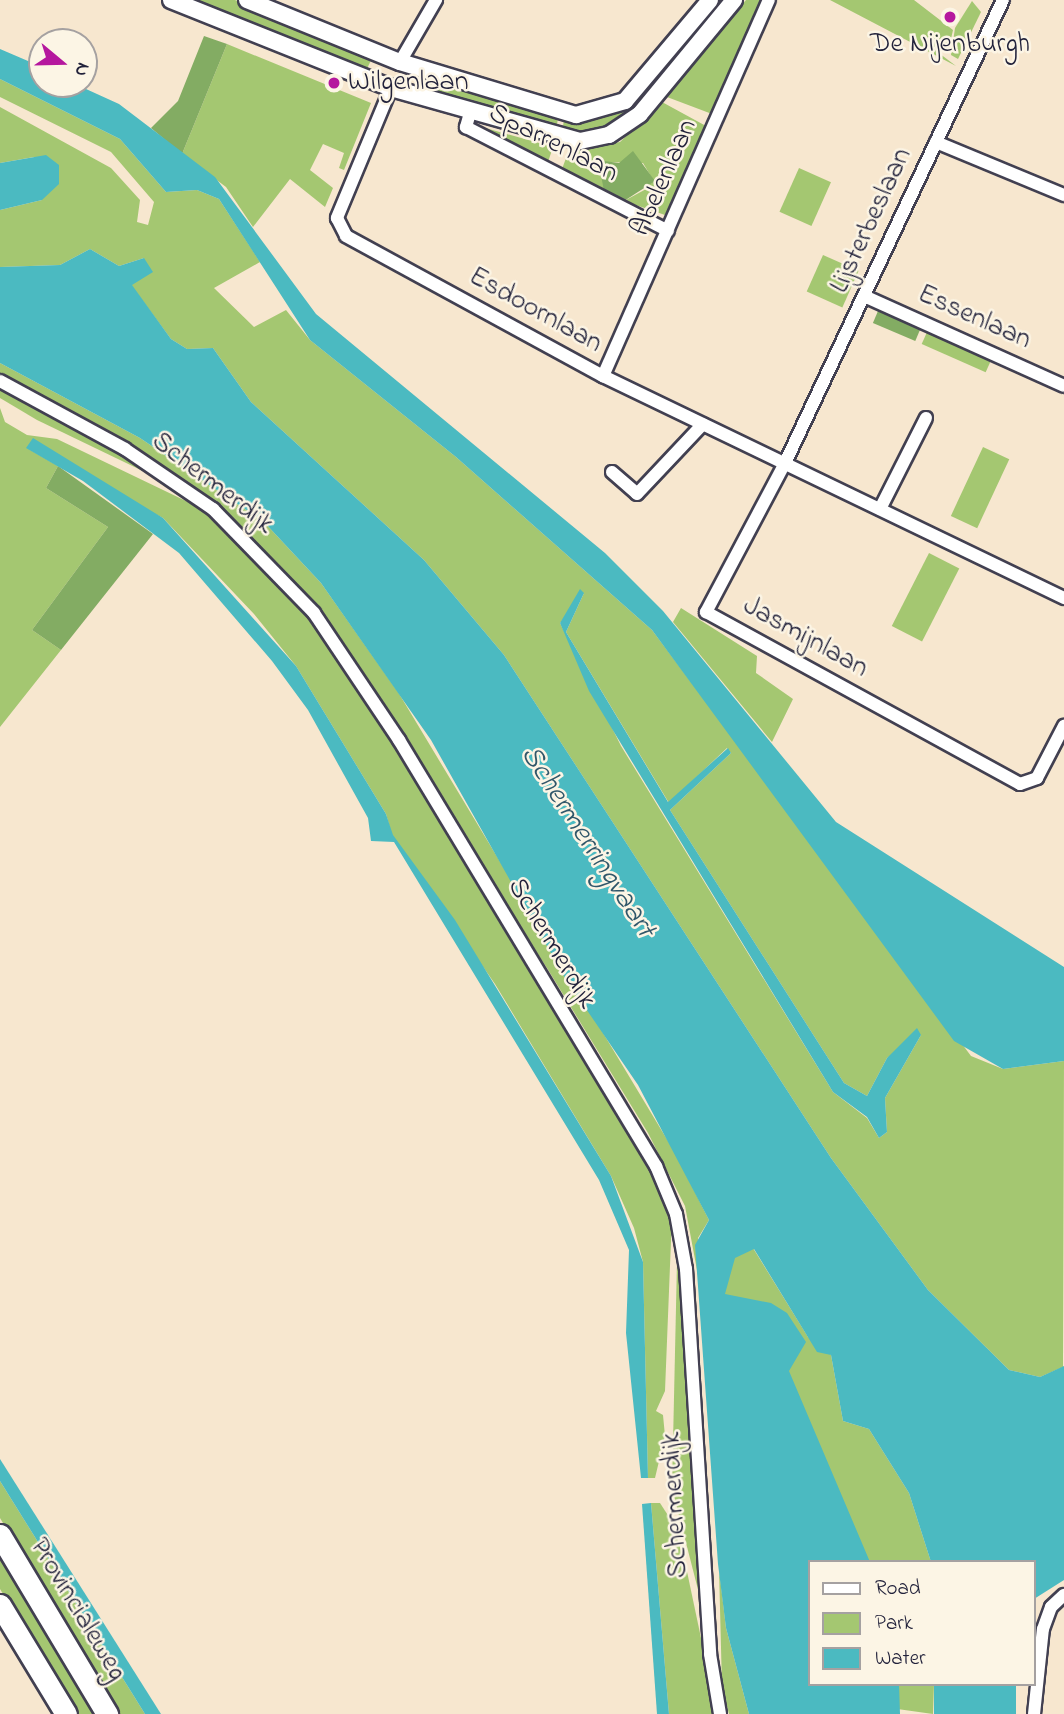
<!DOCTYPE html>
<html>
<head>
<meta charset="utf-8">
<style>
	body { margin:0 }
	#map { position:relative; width:1064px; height:1714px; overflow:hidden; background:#f7e7cf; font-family:"Indie Flower",sans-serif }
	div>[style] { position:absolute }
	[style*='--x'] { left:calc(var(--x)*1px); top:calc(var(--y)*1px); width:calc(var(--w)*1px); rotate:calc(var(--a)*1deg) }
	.green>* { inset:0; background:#a4c771; transform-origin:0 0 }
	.forest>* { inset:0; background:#83ac63; transform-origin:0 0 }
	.water>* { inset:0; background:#4bbac1; transform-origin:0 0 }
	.roads { filter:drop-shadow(2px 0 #424051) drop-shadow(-2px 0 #424051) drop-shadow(0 2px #424051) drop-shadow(0 -2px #424051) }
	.minor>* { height:12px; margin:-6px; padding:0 6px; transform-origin:6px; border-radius:6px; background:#fff }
	.tertiary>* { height:16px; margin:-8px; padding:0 8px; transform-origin:8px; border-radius:8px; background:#fff }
	.trunk>* { height:21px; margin:-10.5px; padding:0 10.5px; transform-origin:10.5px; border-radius:10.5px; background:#fff }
	.dots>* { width:19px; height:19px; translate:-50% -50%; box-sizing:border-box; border:4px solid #fcf5e5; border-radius:50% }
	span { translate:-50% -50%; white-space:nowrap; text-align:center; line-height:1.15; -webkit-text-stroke:5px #fcf5e5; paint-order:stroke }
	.poi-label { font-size:28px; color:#22223b }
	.left { translate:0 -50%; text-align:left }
	.street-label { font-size:28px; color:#22223b }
	.water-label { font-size:30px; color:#30576a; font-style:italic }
	.legend { position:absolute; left:808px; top:1560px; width:228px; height:126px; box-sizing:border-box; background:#fcf5e5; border:2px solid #a5a1a1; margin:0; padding:9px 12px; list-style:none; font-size:21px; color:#22223b }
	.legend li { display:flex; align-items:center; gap:14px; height:35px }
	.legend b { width:35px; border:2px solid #a5a1a1 }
	.north { position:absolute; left:28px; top:28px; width:70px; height:70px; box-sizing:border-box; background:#fcf5e5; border:2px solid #a5a1a1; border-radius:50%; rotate:109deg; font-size:19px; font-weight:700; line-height:28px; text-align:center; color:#22223b }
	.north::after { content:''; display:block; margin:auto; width:24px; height:32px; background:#b5179e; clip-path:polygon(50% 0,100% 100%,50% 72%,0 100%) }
</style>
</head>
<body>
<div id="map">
	<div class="green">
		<i style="clip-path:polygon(187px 0,235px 0,373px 56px,365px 73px)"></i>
		<i style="clip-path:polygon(746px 0,762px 0,712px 114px,667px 97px)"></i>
		<i style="clip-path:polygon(830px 0,914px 0,953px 30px,948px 52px,927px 44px,956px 66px)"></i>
		<i style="clip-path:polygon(972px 1px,981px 12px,958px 59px,951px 55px,955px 28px)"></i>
		<i style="clip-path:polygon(227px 44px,371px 103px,344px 170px,339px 168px,344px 153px,323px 144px,310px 170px,333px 188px,325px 207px,290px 179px,253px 227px,226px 187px,182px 154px)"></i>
		<i style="clip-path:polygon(424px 74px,558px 117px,556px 133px,419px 92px)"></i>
		<i style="clip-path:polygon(evenodd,0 79px,120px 139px,166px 192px,197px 190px,219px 199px,260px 262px,214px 288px,254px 327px,286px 310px,310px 340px,456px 457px,652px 630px,971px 1056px,1003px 1069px,1064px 1061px,1063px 1367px,1040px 1377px,1009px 1370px,928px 1290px,831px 1158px,504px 655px,424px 560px,251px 402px,213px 348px,187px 349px,171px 339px,131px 285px,144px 258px,119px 266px,90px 249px,60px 265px,0 267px,0 210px,42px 200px,34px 157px,0 163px,0 107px,111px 168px,140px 200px,137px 222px,148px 225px,154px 202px,111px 152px,0 97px,0 79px,584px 593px,566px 632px,669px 803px,727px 748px,731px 753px,670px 810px,844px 1083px,867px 1096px,887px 1058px,921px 1035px,885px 1098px,887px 1132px,879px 1138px,867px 1118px,833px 1092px,621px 746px,560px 623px,584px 593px)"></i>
		<i style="clip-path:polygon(645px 87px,651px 93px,620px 123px,593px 133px,562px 134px,564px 119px,613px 113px)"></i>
		<i style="clip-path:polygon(662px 102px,706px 126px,665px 215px,624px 201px,648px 188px,652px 178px,643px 163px,608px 162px,604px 191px,562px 169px,569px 150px,620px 142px)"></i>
		<i style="clip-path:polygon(482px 127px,553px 147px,548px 162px,483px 130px)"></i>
		<i style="left:799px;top:168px;width:35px;height:48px;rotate:24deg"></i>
		<i style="left:823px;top:255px;width:39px;height:40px;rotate:24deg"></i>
		<i style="left:927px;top:332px;width:70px;height:13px;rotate:24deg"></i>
		<i style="clip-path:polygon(0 363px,140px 438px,264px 522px,321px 583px,398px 692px,674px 1151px,709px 1220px,698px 1238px,700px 1267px,753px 1248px,808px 1337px,831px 1355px,843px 1421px,869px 1429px,909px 1493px,931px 1562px,810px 1562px,810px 1684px,934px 1684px,933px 1714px,776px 1692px,685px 1206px,648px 1133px,547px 968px,305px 597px,224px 514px,99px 428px,0 377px)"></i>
		<i style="clip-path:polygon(0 385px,60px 415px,176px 487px,37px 420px,0 398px)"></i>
		<i style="clip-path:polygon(0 408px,5px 422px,27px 435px,57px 439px,213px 514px,313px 619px,371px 705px,641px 1146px,672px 1216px,665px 1391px,656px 1411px,663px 1415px,665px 1436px,655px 1478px,648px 1478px,643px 1262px,634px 1228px,611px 1176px,495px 984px,392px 835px,386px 814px,296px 666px,254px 614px,163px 518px,27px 448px,58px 466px,46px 488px,108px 527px,32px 630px,61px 650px,0 727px)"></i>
		<i style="left:983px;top:447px;width:29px;height:76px;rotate:25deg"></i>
		<i style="left:929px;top:553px;width:34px;height:82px;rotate:27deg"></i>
		<i style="clip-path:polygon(681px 608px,757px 656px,756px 673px,793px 699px,772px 742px,673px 622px)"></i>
		<i style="clip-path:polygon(682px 1260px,705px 1617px,672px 1488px,677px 1262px)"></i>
		<i style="clip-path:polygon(0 1481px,145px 1714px,115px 1714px,0 1518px)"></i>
		<i style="clip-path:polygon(651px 1503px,660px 1503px,671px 1520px,685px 1562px,717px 1714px,669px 1714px)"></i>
		<i style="clip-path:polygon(0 1551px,97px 1714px,76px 1714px,0 1589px)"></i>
		<i style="clip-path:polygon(719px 1569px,726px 1628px,749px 1714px,729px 1714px,722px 1687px)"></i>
	</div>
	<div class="forest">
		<i style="clip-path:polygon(204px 36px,227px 44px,182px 154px,151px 128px,178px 101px)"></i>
		<i style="clip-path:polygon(633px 151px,655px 181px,624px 201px,604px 191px,600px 170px,604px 161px,619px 163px)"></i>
		<i style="left:878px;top:311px;width:46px;height:13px;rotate:23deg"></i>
		<i style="clip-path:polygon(58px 466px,153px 534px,61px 650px,32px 630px,108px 527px,46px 488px)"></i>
	</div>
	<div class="water">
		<i style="clip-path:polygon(0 49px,42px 67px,42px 84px,75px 84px,119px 104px,215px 177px,316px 314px,605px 553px,663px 611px,836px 822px,1064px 967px,1064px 1061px,1003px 1069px,954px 1041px,652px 630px,456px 457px,310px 340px,219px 199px,197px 190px,166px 192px,120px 139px,0 79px)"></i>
		<i style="clip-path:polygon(46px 155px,59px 165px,59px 184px,42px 200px,0 210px,0 163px)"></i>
		<i style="clip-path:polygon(90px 249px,119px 266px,144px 258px,153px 272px,132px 285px,171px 339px,187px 349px,213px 348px,251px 402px,424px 560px,504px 655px,831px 1158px,928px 1290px,1009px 1370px,1040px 1377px,1064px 1366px,1064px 1580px,1034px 1599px,1034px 1562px,931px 1562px,909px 1493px,869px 1429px,843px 1421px,831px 1355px,817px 1352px,754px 1249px,735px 1258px,725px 1294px,771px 1303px,787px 1313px,806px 1342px,789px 1371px,870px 1562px,810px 1562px,810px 1684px,899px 1684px,900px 1714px,749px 1714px,726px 1628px,718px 1564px,695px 1245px,709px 1220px,638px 1085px,565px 978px,431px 740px,321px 583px,264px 522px,140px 438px,0 363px,0 267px,60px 265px)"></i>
		<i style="clip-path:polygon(33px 438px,163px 518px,296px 666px,386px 814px,393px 835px,455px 920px,611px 1176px,643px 1262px,648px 1478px,641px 1478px,626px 1333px,629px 1250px,599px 1180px,394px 842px,371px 841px,368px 818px,308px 710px,272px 661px,179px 553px,83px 481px,26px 448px)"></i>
		<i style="clip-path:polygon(580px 589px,584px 593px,566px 632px,668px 802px,728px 748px,731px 753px,670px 810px,844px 1083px,867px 1096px,887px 1058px,917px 1028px,921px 1035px,885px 1098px,887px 1132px,879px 1138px,867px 1117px,833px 1092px,589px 691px,560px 623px)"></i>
		<i style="clip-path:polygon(0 1459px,161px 1714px,145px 1714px,0 1481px)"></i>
		<i style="clip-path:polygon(651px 1503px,669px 1714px,657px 1714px,642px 1504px)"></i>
		<i style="left:934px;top:1684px;width:82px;height:30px"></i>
	</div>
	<div class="roads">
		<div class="minor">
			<i style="--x:1003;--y:0;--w:512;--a:115.21"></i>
			<i style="--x:785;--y:463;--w:169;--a:117.9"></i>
			<i style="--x:706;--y:612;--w:358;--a:28.7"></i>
			<i style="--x:1020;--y:784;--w:18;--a:-19"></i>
			<i style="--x:1037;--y:778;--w:59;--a:-62.6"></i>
			<i style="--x:400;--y:62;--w:72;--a:-59.9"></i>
			<i style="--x:391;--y:88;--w:141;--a:112.6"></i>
			<i style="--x:337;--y:218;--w:20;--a:63"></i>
			<i style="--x:346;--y:236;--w:293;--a:28.6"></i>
			<i style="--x:603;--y:376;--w:512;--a:25.71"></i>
			<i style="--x:470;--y:113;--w:15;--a:106"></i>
			<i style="--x:466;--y:127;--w:227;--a:27.2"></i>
			<i style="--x:936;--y:142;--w:139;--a:22.5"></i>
			<i style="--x:864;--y:296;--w:219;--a:24.2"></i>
			<i style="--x:603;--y:376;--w:411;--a:-66.2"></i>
			<i style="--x:0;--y:381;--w:142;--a:28.5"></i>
			<i style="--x:125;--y:449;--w:107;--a:34.3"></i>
			<i style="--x:213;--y:509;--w:145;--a:45.8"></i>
			<i style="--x:314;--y:613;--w:153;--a:56.2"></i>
			<i style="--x:399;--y:740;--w:498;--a:58.9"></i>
			<i style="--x:656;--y:1166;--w:52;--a:67.4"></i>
			<i style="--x:676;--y:1214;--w:56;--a:79.7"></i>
			<i style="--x:686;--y:1269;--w:386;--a:86.4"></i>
			<i style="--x:710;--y:1654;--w:61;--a:80.5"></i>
			<i style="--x:612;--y:472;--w:33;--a:41"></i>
			<i style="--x:637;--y:494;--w:96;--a:-46.7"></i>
			<i style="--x:880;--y:509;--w:102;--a:-63.2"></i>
			<i style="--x:1034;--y:1714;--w:85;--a:-84"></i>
			<i style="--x:1043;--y:1629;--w:23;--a:-70"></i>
			<i style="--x:1051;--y:1607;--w:18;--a:-43"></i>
		</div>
		<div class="tertiary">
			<i style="--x:171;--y:0;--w:237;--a:21.8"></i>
			<i style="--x:391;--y:88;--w:196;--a:15.7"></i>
			<i style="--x:580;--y:141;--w:30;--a:-12"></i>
			<i style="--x:609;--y:135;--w:37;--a:-34"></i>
			<i style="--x:640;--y:114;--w:148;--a:-50.5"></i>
			<i style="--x:247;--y:0;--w:165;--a:22.1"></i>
			<i style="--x:400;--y:62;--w:184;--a:16.8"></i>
			<i style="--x:576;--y:115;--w:51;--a:-15.9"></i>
			<i style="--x:625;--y:101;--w:132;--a:-49.9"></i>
		</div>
		<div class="trunk">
			<i style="--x:0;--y:1535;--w:209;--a:59.1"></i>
			<i style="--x:0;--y:1605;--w:127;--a:58.8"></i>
		</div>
	</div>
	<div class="dots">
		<i style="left:950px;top:17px;background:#b5179e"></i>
		<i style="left:334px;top:83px;background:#b5179e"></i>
	</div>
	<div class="poi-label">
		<span style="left:950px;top:45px">De Nijenburgh</span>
		<span class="left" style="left:348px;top:83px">Wilgenlaan</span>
	</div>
	<div class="street-label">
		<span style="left:553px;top:144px;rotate:27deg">Sparrenlaan</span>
		<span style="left:665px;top:178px;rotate:-66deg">Abelenlaan</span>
		<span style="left:872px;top:221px;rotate:-65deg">Lijsterbeslaan</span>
		<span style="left:535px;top:311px;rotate:29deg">Esdoornlaan</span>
		<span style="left:974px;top:318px;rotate:24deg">Essenlaan</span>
		<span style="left:212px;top:484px;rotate:38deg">Schermerdijk</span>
		<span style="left:805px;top:638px;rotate:29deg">Jasmijnlaan</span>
		<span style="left:551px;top:944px;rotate:59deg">Schermerdijk</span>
		<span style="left:676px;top:1505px;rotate:-93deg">Schermerdijk</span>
		<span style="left:77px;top:1610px;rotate:59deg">Provincialeweg</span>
	</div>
	<div class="water-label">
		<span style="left:587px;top:842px;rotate:57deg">Schermerringvaart</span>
	</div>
	<ul class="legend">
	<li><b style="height:9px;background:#fff"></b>Road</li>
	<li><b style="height:19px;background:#a4c771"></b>Park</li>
	<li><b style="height:19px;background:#4bbac1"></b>Water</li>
	</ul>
	<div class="north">N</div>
</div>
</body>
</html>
